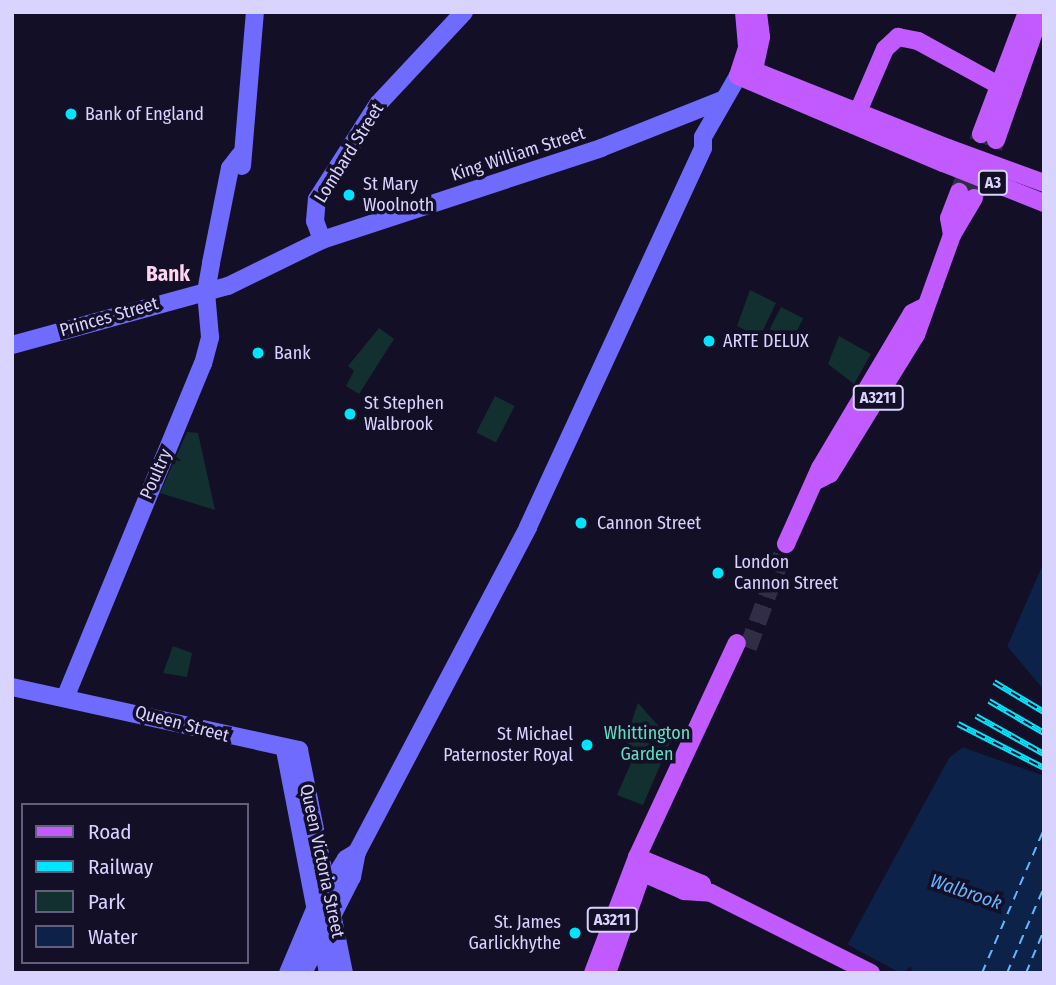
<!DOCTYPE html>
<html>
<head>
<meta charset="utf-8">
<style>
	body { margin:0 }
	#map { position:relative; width:1056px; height:985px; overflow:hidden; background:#130f26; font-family:"Fira Sans Condensed",sans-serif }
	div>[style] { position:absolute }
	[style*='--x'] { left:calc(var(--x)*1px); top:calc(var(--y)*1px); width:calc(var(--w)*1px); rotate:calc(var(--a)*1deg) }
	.green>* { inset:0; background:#12302f; transform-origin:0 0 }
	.water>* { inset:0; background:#0c2248 }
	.pier>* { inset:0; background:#130f26 }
	.ferry>* { height:2px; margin-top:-1px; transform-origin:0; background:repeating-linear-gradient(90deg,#62b6ff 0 9px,transparent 0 16px) }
	.primary-tunnel>* { height:18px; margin-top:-9px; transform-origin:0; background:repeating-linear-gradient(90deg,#312d47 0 18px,transparent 0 27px) }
	.secondary>* { height:18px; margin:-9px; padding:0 9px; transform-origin:9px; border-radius:9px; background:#6f6bff }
	.primary>* { height:18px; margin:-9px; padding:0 9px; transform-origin:9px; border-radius:9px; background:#c25bff }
	.rail>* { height:6px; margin-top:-3px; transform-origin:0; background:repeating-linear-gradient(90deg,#130f26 0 10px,#00e5ff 0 20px); box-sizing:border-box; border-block:2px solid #00e5ff }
	.primary-bridge>* { height:18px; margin:-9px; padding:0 9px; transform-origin:9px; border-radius:9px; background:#c25bff }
	.dots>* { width:19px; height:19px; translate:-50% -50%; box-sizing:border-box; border:4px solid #130f26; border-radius:50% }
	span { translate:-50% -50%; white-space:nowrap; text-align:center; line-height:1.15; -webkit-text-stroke:7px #130f26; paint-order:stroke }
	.shield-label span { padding:2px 5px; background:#130f26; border:2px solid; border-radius:5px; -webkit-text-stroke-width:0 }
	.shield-label { font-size:16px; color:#d9d4ff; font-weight:700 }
	.poi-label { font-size:18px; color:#d9d4ff }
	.left { translate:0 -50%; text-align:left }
	.right { translate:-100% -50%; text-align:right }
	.street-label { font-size:18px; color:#d9d4ff }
	.park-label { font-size:18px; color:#5fe0c0 }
	.water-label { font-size:19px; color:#62b6ff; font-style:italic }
	.quarter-label { font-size:21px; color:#ffd6f0; font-weight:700 }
	.frame { position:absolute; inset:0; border:14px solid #d9d4ff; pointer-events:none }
	.legend { position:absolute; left:21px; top:803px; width:228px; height:161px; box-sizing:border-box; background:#130f26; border:2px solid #625e7d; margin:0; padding:9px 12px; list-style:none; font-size:21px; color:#d9d4ff }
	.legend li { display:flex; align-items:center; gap:14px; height:35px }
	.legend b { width:35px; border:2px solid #625e7d }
</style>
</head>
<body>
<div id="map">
	<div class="green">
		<i style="clip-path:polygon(750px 290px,776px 303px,755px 347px,743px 342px,745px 330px,737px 326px)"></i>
		<i style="left:781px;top:307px;width:25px;height:25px;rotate:27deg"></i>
		<i style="clip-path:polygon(379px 328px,394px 339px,359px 394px,346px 386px,354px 371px,348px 366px)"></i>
		<i style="clip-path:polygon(839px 336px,871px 354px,854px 384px,828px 364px)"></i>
		<i style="left:495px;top:396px;width:22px;height:41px;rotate:27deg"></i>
		<i style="clip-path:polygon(187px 432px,198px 433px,215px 510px,160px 493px)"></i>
		<i style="clip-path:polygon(173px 646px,192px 653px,187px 677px,163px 673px)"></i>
		<i style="clip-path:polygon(638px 703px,671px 740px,643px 805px,617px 795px,631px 763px,626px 760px,628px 732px)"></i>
	</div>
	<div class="water">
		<i style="clip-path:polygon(1044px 562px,1044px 718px,1020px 766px,1030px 771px,1044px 745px,1044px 973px,912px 973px,911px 966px,903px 973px,832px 973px,949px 758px,963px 747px)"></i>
	</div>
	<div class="pier">
		<i style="clip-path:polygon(1007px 646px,1044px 690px,1044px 726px,1024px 765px,1029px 767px,1044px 741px,1044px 776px,959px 746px)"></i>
		<i style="clip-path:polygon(841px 941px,900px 973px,828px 973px)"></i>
	</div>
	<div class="ferry">
		<i style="--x:982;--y:973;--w:157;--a:-66.7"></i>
		<i style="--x:1007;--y:973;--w:94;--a:-66.7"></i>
		<i style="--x:1026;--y:973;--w:47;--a:-67.3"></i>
	</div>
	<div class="primary-tunnel">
		<i style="--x:959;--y:192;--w:62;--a:-69.2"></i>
		<i style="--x:974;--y:198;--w:62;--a:-69.2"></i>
		<i style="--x:748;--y:648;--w:111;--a:-69.9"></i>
	</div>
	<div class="secondary">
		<i style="--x:242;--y:166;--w:155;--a:-85.2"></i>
		<i style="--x:322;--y:240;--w:20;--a:-110"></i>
		<i style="--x:315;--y:221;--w:22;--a:-85"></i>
		<i style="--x:317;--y:199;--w:113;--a:-57.3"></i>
		<i style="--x:378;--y:104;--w:126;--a:-46.9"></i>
		<i style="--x:12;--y:345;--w:224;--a:-15.3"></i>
		<i style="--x:228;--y:286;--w:105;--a:-26.1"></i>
		<i style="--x:322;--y:240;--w:294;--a:-18.2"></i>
		<i style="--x:601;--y:148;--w:130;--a:-21.6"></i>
		<i style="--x:12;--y:687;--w:294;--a:12.4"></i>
		<i style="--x:299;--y:750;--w:227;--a:78.6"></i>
		<i style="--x:65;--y:698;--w:361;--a:-67.6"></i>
		<i style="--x:203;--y:364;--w:28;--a:-75"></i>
		<i style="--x:210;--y:337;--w:45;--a:-95.1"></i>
		<i style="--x:206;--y:292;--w:29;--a:-80"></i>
		<i style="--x:211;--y:263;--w:97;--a:-78.7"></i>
		<i style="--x:230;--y:168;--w:16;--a:-52"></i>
		<i style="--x:285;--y:750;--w:227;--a:79.1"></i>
		<i style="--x:288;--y:973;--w:69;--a:-67.1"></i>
		<i style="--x:315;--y:909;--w:59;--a:-58.2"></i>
		<i style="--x:346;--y:859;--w:13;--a:-32"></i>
		<i style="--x:303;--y:973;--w:108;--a:-63"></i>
		<i style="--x:352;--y:877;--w:25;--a:-79"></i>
		<i style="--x:357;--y:852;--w:367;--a:-62.2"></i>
		<i style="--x:528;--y:527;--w:417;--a:-65.2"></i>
		<i style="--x:703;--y:148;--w:11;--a:-90"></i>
		<i style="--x:703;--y:137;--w:70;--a:-60.2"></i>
	</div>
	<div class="primary">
		<i style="--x:744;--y:12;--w:36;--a:85"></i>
		<i style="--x:747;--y:48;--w:29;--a:108"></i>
		<i style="--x:738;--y:76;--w:223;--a:23"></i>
		<i style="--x:742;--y:66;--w:222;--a:21.7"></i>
		<i style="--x:754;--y:70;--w:34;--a:-78"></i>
		<i style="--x:761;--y:37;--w:25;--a:-97"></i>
		<i style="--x:857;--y:114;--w:71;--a:-66.7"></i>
		<i style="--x:885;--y:49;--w:18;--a:-43"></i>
		<i style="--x:898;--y:37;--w:20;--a:11"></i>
		<i style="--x:918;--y:41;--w:108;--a:28.7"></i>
		<i style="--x:981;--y:134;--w:130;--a:-69.3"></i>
		<i style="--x:996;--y:140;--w:136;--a:-70.6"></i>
		<i style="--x:952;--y:235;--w:17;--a:-100"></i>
		<i style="--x:949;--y:218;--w:28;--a:-69"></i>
		<i style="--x:818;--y:480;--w:13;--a:-27"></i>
		<i style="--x:830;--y:474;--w:163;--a:-58.3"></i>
		<i style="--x:916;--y:335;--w:106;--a:-70.2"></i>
		<i style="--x:952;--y:235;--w:43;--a:-59.3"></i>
		<i style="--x:786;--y:544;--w:83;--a:-65.9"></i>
		<i style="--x:820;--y:468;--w:180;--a:-59.3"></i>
		<i style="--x:912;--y:313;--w:11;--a:-27"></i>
		<i style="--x:637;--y:857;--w:70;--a:22.6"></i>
		<i style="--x:702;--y:884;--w:7;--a:74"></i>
		<i style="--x:634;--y:869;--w:55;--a:23.7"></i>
		<i style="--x:684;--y:891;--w:27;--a:4"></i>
		<i style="--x:711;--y:893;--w:179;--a:26.6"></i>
		<i style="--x:593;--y:973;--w:124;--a:-69.2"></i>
		<i style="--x:637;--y:857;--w:236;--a:-65"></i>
		<i style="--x:607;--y:973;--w:106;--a:-70.7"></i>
	</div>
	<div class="rail">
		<i style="--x:994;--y:682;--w:58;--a:31"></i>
		<i style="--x:989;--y:701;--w:64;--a:30.2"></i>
		<i style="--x:976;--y:716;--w:78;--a:29.2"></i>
		<i style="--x:958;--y:724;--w:97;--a:27.1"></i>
	</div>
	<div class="primary-bridge">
		<i style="--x:948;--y:148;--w:102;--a:20"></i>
		<i style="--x:943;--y:163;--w:109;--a:21.6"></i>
	</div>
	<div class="dots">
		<i style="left:71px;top:114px;background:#00e5ff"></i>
		<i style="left:349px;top:195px;background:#00e5ff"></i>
		<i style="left:709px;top:341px;background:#00e5ff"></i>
		<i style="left:258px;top:353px;background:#00e5ff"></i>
		<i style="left:350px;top:414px;background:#00e5ff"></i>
		<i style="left:581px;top:523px;background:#00e5ff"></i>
		<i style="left:718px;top:573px;background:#00e5ff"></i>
		<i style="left:587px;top:745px;background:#00e5ff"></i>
		<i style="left:575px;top:933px;background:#00e5ff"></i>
	</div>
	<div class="shield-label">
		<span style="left:993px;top:183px">A3</span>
		<span style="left:878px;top:398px">A3211</span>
		<span style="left:612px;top:920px">A3211</span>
	</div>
	<div class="poi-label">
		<span class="left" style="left:85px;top:114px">Bank of England</span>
		<span class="left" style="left:363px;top:195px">St Mary<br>Woolnoth</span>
		<span class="left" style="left:723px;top:341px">ARTE DELUX</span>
		<span class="left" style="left:274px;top:353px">Bank</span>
		<span class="left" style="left:364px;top:414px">St Stephen<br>Walbrook</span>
		<span class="left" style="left:597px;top:523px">Cannon Street</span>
		<span class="left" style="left:734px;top:573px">London<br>Cannon Street</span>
		<span class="right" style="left:573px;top:745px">St Michael<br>Paternoster Royal</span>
		<span class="right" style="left:561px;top:933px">St. James<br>Garlickhythe</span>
	</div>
	<div class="street-label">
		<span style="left:349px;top:153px;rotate:-58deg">Lombard Street</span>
		<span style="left:518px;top:154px;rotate:-18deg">King William Street</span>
		<span style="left:109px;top:317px;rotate:-16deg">Princes Street</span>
		<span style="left:156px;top:474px;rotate:-66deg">Poultry</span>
		<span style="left:182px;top:724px;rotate:15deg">Queen Street</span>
		<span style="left:322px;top:861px;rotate:78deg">Queen Victoria Street</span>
	</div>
	<div class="park-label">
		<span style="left:647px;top:744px">Whittington<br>Garden</span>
	</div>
	<div class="water-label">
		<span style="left:966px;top:892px;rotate:19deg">Walbrook</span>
	</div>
	<div class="quarter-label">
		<span style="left:168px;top:274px">Bank</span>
	</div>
	<div class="frame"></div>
	<ul class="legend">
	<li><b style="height:9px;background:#c25bff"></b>Road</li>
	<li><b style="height:9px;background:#00e5ff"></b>Railway</li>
	<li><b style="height:19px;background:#12302f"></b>Park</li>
	<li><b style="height:19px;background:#0c2248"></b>Water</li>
	</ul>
</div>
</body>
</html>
